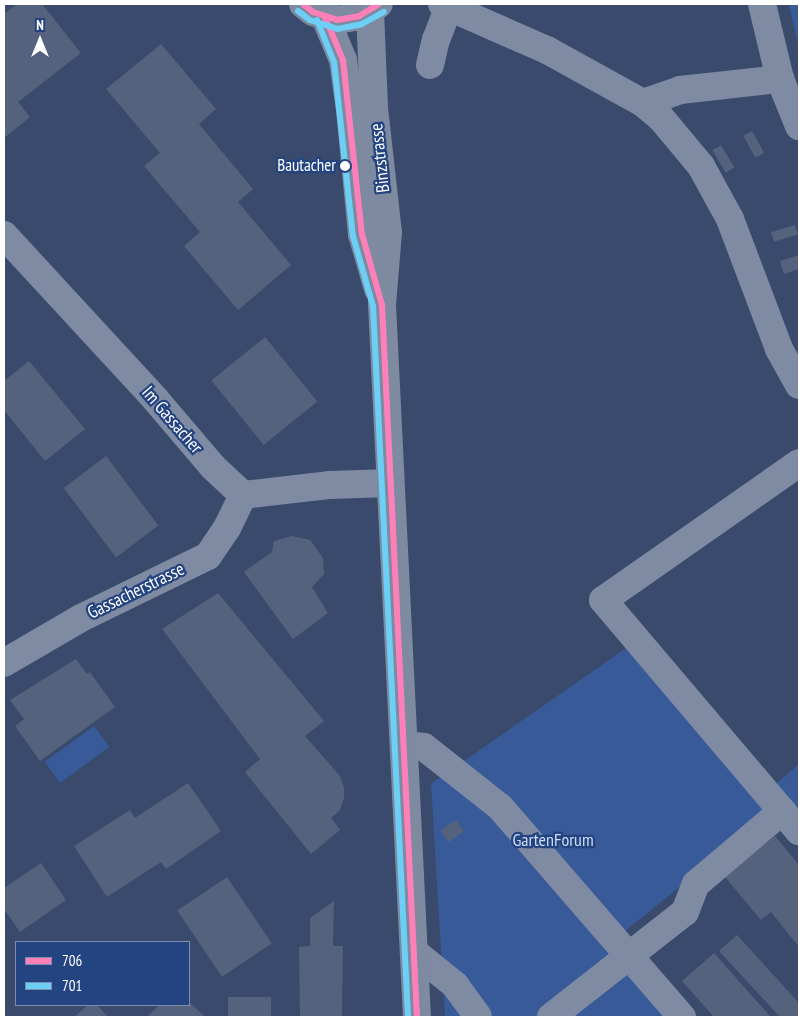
<!DOCTYPE html>
<html>
<head>
<meta charset="utf-8">
<style>
	body { margin:0 }
	#map { position:relative; width:803px; height:1021px; overflow:hidden; background:#394a6c; font-family:"PT Sans Narrow",sans-serif }
	div>[style] { position:absolute }
	[style*='--x'] { left:calc(var(--x)*1px); top:calc(var(--y)*1px); width:calc(var(--w)*1px); rotate:calc(var(--a)*1deg) }
	.green>* { inset:0; background:#385a98; transform-origin:0 0 }
	.building>* { inset:0; background:#54627d; transform-origin:0 0 }
	.minor>* { height:28px; margin:-14px; padding:0 14px; transform-origin:14px; border-radius:14px; background:#7f8ba2 }
	.major>* { height:28px; margin:-14px; padding:0 14px; transform-origin:14px; border-radius:14px; background:#7d8aa0 }
	.bus-1>* { height:6px; margin:-3px; padding:0 3px; transform-origin:3px; border-radius:3px; background:#ff80b9 }
	.bus-2>* { height:6px; margin:-3px; padding:0 3px; transform-origin:3px; border-radius:3px; background:#6dcff6 }
	.dots>* { width:14px; height:14px; translate:-50% -50%; box-sizing:border-box; border:2px solid #244481; border-radius:50% }
	span { translate:-50% -50%; white-space:nowrap; text-align:center; line-height:1.15; -webkit-text-stroke:4.5px #244481; paint-order:stroke }
	.bus-label { font-size:17px; color:#fff }
	.right { translate:-100% -50%; text-align:right }
	.street-label { font-size:18px; color:#fff }
	.park-label { font-size:18px; color:#cfddf5 }
	.frame { position:absolute; inset:0; border:5px solid #fff; pointer-events:none }
	.legend { position:absolute; left:15px; top:941px; width:175px; height:65px; box-sizing:border-box; background:#244481; border:1px solid #7c8fb3; margin:0; padding:6px 9px; list-style:none; font-size:15px; color:#fff }
	.legend li { display:flex; align-items:center; gap:10px; height:25px }
	.legend b { width:25px; border:1px solid #7c8fb3 }
	.north { position:absolute; left:15px; top:15px; width:50px; height:50px; -webkit-text-stroke:4px #244481; paint-order:stroke; rotate:0deg; font-size:14px; font-weight:700; line-height:20px; text-align:center; color:#fff }
	.north::after { content:''; display:block; margin:auto; width:18px; height:22px; background:#fff; clip-path:polygon(50% 0,100% 100%,50% 72%,0 100%) }
</style>
</head>
<body>
<div id="map">
	<div class="green">
		<i style="clip-path:polygon(789px 4px,799px 4px,799px 50px)"></i>
		<i style="clip-path:polygon(632px 644px,762px 796px,799px 764px,799px 817px,786px 801px,609px 944px,674px 1017px,445px 1017px,431px 784px)"></i>
		<i style="left:94px;top:726px;width:26px;height:61px;rotate:54deg"></i>
	</div>
	<div class="building">
		<i style="clip-path:polygon(17px 4px,42px 4px,81px 53px,18px 102px,30px 117px,4px 138px,4px 14px)"></i>
		<i style="clip-path:polygon(161px 44px,216px 109px,199px 124px,253px 189px,238px 202px,291px 265px,238px 310px,184px 246px,200px 232px,144px 166px,160px 153px,106px 89px)"></i>
		<i style="left:752px;top:131px;width:25px;height:10px;rotate:61deg"></i>
		<i style="left:721px;top:145px;width:26px;height:10px;rotate:59deg"></i>
		<i style="left:795px;top:225px;width:10px;height:25px;rotate:73deg"></i>
		<i style="clip-path:polygon(799px 255px,799px 269px,784px 274px,780px 261px)"></i>
		<i style="left:265px;top:337px;width:83px;height:69px;rotate:51deg"></i>
		<i style="clip-path:polygon(29px 361px,85px 429px,45px 461px,4px 410px,4px 381px)"></i>
		<i style="left:106px;top:456px;width:87px;height:53px;rotate:53deg"></i>
		<i style="clip-path:polygon(292px 536px,310px 540px,323px 558px,324px 574px,312px 587px,328px 613px,293px 639px,244px 572px,272px 552px,274px 541px)"></i>
		<i style="clip-path:polygon(218px 593px,324px 721px,305px 736px,340px 776px,344px 788px,344px 798px,340px 810px,331px 818px,340px 830px,311px 854px,245px 772px,260px 759px,162px 629px)"></i>
		<i style="clip-path:polygon(76px 659px,87px 674px,90px 672px,115px 707px,40px 761px,15px 726px,24px 719px,10px 700px)"></i>
		<i style="clip-path:polygon(188px 783px,221px 831px,166px 869px,161px 862px,107px 897px,74px 846px,130px 810px,135px 818px)"></i>
		<i style="left:456px;top:820px;width:14px;height:19px;rotate:56deg"></i>
		<i style="clip-path:polygon(775px 836px,799px 865px,799px 947px,771px 912px,761px 920px,725px 877px)"></i>
		<i style="clip-path:polygon(41px 863px,66px 900px,20px 932px,4px 909px,4px 888px)"></i>
		<i style="left:227px;top:877px;width:80px;height:60px;rotate:56deg"></i>
		<i style="clip-path:polygon(334px 901px,333px 946px,343px 946px,342px 1017px,300px 1017px,299px 947px,310px 946px,310px 918px)"></i>
		<i style="clip-path:polygon(737px 935px,799px 1003px,799px 1017px,780px 1017px,719px 951px)"></i>
		<i style="clip-path:polygon(714px 953px,771px 1017px,714px 1017px,682px 981px)"></i>
		<i style="left:228px;top:997px;width:43px;height:20px"></i>
		<i style="clip-path:polygon(189px 1002px,205px 1017px,147px 1017px,159px 1005px,189px 1005px)"></i>
		<i style="clip-path:polygon(88px 1005px,97px 1005px,108px 1017px,74px 1017px)"></i>
	</div>
	<div class="minor">
		<i style="--x:442;--y:4;--w:115;--a:23.7"></i>
		<i style="--x:547;--y:50;--w:110;--a:28.9"></i>
		<i style="--x:643;--y:103;--w:23;--a:40"></i>
		<i style="--x:661;--y:118;--w:62;--a:50.2"></i>
		<i style="--x:701;--y:166;--w:60;--a:61.3"></i>
		<i style="--x:730;--y:219;--w:139;--a:69.3"></i>
		<i style="--x:779;--y:349;--w:41;--a:60.9"></i>
		<i style="--x:762;--y:4;--w:77;--a:76.5"></i>
		<i style="--x:780;--y:79;--w:51;--a:68"></i>
		<i style="--x:430;--y:65;--w:26;--a:-77"></i>
		<i style="--x:436;--y:40;--w:36;--a:-69"></i>
		<i style="--x:643;--y:103;--w:39;--a:-19"></i>
		<i style="--x:680;--y:90;--w:101;--a:-6.3"></i>
		<i style="--x:4;--y:235;--w:224;--a:47.3"></i>
		<i style="--x:156;--y:400;--w:88;--a:49.6"></i>
		<i style="--x:213;--y:467;--w:41;--a:43"></i>
		<i style="--x:243;--y:495;--w:88;--a:-6.6"></i>
		<i style="--x:330;--y:485;--w:60;--a:-1.9"></i>
		<i style="--x:799;--y:463;--w:239;--a:145"></i>
		<i style="--x:603;--y:600;--w:303;--a:49.7"></i>
		<i style="--x:4;--y:663;--w:89;--a:-30.3"></i>
		<i style="--x:81;--y:618;--w:141;--a:-26"></i>
		<i style="--x:208;--y:556;--w:34;--a:-56"></i>
		<i style="--x:227;--y:528;--w:37;--a:-64"></i>
		<i style="--x:405;--y:745;--w:19;--a:6"></i>
		<i style="--x:424;--y:747;--w:97;--a:38.3"></i>
		<i style="--x:500;--y:807;--w:278;--a:49.1"></i>
		<i style="--x:414;--y:952;--w:53;--a:38.8"></i>
		<i style="--x:455;--y:985;--w:39;--a:54"></i>
		<i style="--x:551;--y:1017;--w:170;--a:-38.1"></i>
		<i style="--x:685;--y:912;--w:30;--a:-69"></i>
		<i style="--x:696;--y:884;--w:113;--a:-40.3"></i>
	</div>
	<div class="major">
		<i style="--x:303;--y:4;--w:13;--a:39"></i>
		<i style="--x:313;--y:12;--w:25;--a:18"></i>
		<i style="--x:337;--y:20;--w:22;--a:-10"></i>
		<i style="--x:359;--y:16;--w:23;--a:-31"></i>
		<i style="--x:370;--y:11;--w:97;--a:87.6"></i>
		<i style="--x:374;--y:108;--w:125;--a:83.6"></i>
		<i style="--x:388;--y:232;--w:73;--a:94.7"></i>
		<i style="--x:382;--y:305;--w:713;--a:87.19"></i>
		<i style="--x:325;--y:17;--w:47;--a:67.3"></i>
		<i style="--x:343;--y:60;--w:50;--a:82"></i>
		<i style="--x:350;--y:110;--w:125;--a:84.5"></i>
		<i style="--x:362;--y:234;--w:57;--a:73.8"></i>
	</div>
	<div class="bus-1">
		<i style="--x:303;--y:4;--w:13;--a:39"></i>
		<i style="--x:313;--y:12;--w:25;--a:18"></i>
		<i style="--x:337;--y:20;--w:22;--a:-10"></i>
		<i style="--x:359;--y:16;--w:23;--a:-31"></i>
		<i style="--x:325;--y:17;--w:47;--a:67.3"></i>
		<i style="--x:343;--y:60;--w:175;--a:83.8"></i>
		<i style="--x:362;--y:234;--w:74;--a:74.3"></i>
		<i style="--x:382;--y:305;--w:713;--a:87.19"></i>
	</div>
	<div class="bus-2">
		<i style="--x:298;--y:11;--w:15;--a:37"></i>
		<i style="--x:310;--y:20;--w:28;--a:18"></i>
		<i style="--x:337;--y:29;--w:25;--a:-11"></i>
		<i style="--x:362;--y:24;--w:25;--a:-29"></i>
		<i style="--x:317;--y:20;--w:45;--a:68"></i>
		<i style="--x:334;--y:62;--w:175;--a:83.8"></i>
		<i style="--x:353;--y:236;--w:73;--a:74.1"></i>
		<i style="--x:373;--y:306;--w:712;--a:87.18"></i>
	</div>
	<div class="dots">
		<i style="left:345px;top:166px;background:#fff"></i>
	</div>
	<div class="bus-label">
		<span class="right" style="left:336px;top:166px">Bautacher</span>
	</div>
	<div class="street-label">
		<span style="left:380px;top:158px;rotate:-96deg">Binzstrasse</span>
		<span style="left:172px;top:420px;rotate:49deg">Im Gassacher</span>
		<span style="left:136px;top:591px;rotate:-26deg">Gassacherstrasse</span>
	</div>
	<div class="park-label">
		<span style="left:553px;top:840px">GartenForum</span>
	</div>
	<div class="frame"></div>
	<ul class="legend">
	<li><b style="height:6px;background:#ff80b9"></b>706</li>
	<li><b style="height:6px;background:#6dcff6"></b>701</li>
	</ul>
	<div class="north">N</div>
</div>
</body>
</html>
